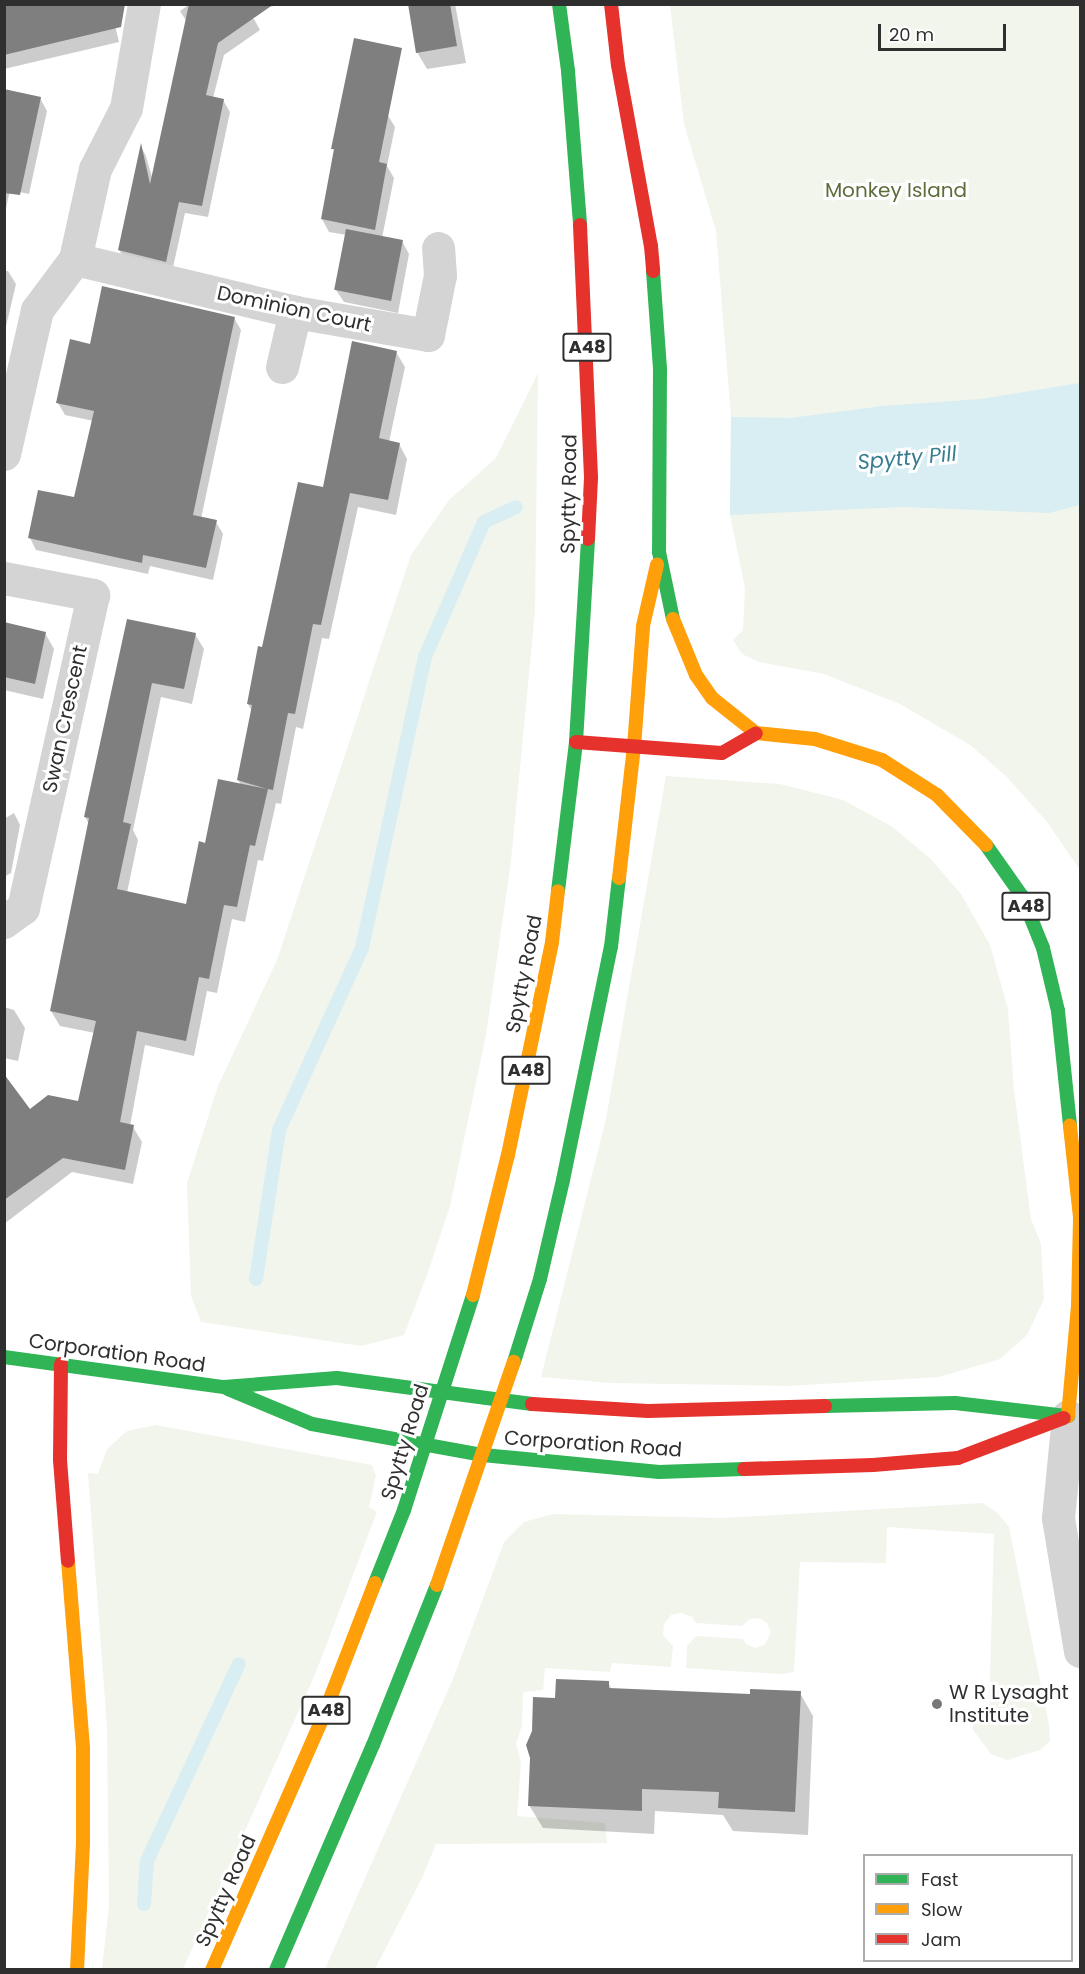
<!DOCTYPE html>
<html>
<head>
<meta charset="utf-8">
<style>
	body { margin:0 }
	#map { position:relative; width:1085px; height:1974px; overflow:hidden; background:#fff; font-family:Poppins,sans-serif }
	div>[style] { position:absolute }
	[style*='--x'] { left:calc(var(--x)*1px); top:calc(var(--y)*1px); width:calc(var(--w)*1px); rotate:calc(var(--a)*1deg) }
	.green>* { inset:0; background:#f2f5ec }
	.water>* { inset:0; background:#d8eef2 }
	.shadow>* { inset:0; background:#0003 }
	.stream>* { height:14px; margin:-7px; padding:0 7px; transform-origin:7px; border-radius:7px; background:#d8eef2 }
	.building>* { inset:0; background:#7f7f7f; transform-origin:0 0 }
	.street>* { height:33px; margin:-16.5px; padding:0 16.5px; transform-origin:16.5px; border-radius:16.5px; background:#d4d4d4 }
	.fast>* { height:14px; margin:-7px; padding:0 7px; transform-origin:7px; border-radius:7px; background:#30b455 }
	.slow>* { height:14px; margin:-7px; padding:0 7px; transform-origin:7px; border-radius:7px; background:#ff9f0a }
	.jam>* { height:14px; margin:-7px; padding:0 7px; transform-origin:7px; border-radius:7px; background:#e5322d }
	.dots>* { width:16px; height:16px; translate:-50% -50%; box-sizing:border-box; border:3px solid #fff; border-radius:50% }
	span { translate:-50% -50%; white-space:nowrap; text-align:center; line-height:1.15; -webkit-text-stroke:6px #fff; paint-order:stroke }
	.shield-label span { padding:2px 4px; background:#fff; border:2px solid; border-radius:4px; -webkit-text-stroke-width:0 }
	.shield-label { font-size:18px; color:#2f2f2f; font-weight:700 }
	.park-label { font-size:20px; color:#5c6d3a }
	.street-label { font-size:20px; color:#2f2f2f }
	.poi-label { font-size:20px; color:#2f2f2f }
	.left { translate:0 -50%; text-align:left }
	.water-label { font-size:21px; color:#377d8e; font-style:italic }
	.frame { position:absolute; inset:0; border:6px solid #2f2f2f; pointer-events:none }
	.legend { position:absolute; left:863px; top:1854px; width:210px; height:108px; box-sizing:border-box; background:#fff; border:2px solid #acacac; margin:0; padding:8px 10px; list-style:none; font-size:18px; color:#2f2f2f }
	.legend li { display:flex; align-items:center; gap:12px; height:30px }
	.legend b { width:30px; border:2px solid #acacac }
	.scale { position:absolute; left:878px; top:24px; width:128px; height:27px; box-sizing:border-box; border:3px solid #2f2f2f; border-top:0; padding-left:8px; font-size:18px; line-height:21px; white-space:nowrap; color:#2f2f2f; -webkit-text-stroke:4px #fff; paint-order:stroke }
</style>
</head>
<body>
<div id="map">
	<div class="green">
		<i style="clip-path:polygon(670px 5px,1080px 5px,1080px 870px,1047px 822px,1006px 776px,970px 745px,900px 704px,824px 674px,759px 662px,742px 654px,733px 640px,743px 630px,745px 588px,730px 515px,731px 417px,716px 231px,684px 124px)"></i>
		<i style="clip-path:polygon(538px 373px,535px 612px,511px 861px,486px 1035px,450px 1206px,427px 1275px,404px 1335px,361px 1346px,201px 1322px,191px 1296px,187px 1183px,218px 1086px,277px 960px,411px 555px,449px 500px,496px 458px)"></i>
		<i style="clip-path:polygon(666px 776px,780px 784px,843px 800px,891px 826px,930px 858px,961px 894px,990px 945px,1008px 1009px,1014px 1090px,1031px 1219px,1041px 1244px,1044px 1299px,1027px 1335px,1000px 1359px,939px 1377px,789px 1386px,610px 1383px,541px 1377px,606px 1119px)"></i>
		<i style="clip-path:polygon(156px 1425px,372px 1465px,376px 1476px,369px 1507px,377px 1512px,316px 1672px,183px 1969px,102px 1969px,109px 1905px,107px 1727px,88px 1473px,98px 1474px,107px 1449px,127px 1431px)"></i>
		<i style="clip-path:polygon(983px 1503px,998px 1513px,1009px 1527px,1049px 1725px,1050px 1741px,1040px 1750px,1007px 1760px,991px 1754px,973px 1730px,970px 1714px,989px 1714px,994px 1534px,887px 1527px,886px 1563px,800px 1562px,794px 1672px,781px 1674px,686px 1668px,687px 1646px,696px 1636px,743px 1639px,746px 1644px,755px 1648px,764px 1645px,771px 1633px,767px 1623px,760px 1618px,750px 1619px,742px 1626px,696px 1623px,692px 1617px,681px 1613px,671px 1615px,664px 1624px,663px 1635px,673px 1646px,671px 1667px,612px 1663px,610px 1672px,545px 1668px,543px 1690px,523px 1692px,522px 1726px,516px 1743px,521px 1763px,517px 1816px,605px 1823px,607px 1843px,436px 1844px,423px 1876px,375px 1969px,325px 1969px,453px 1679px,504px 1542px,524px 1522px,553px 1514px,723px 1518px)"></i>
	</div>
	<div class="water">
		<i style="clip-path:polygon(1080px 383px,1080px 505px,1049px 513px,903px 507px,730px 515px,731px 417px,790px 418px,883px 406px,980px 399px)"></i>
	</div>
	<div class="shadow">
		<i style="clip-path:polygon(4px 4px,110px 4px,119px 42px,4px 69px)"></i>
		<i style="clip-path:polygon(190px 4px,285px 4px,231px 14px,254px 19px,260px 30px,224px 55px,213px 98px,223px 100px,230px 112px,208px 217px,185px 213px,172px 272px,126px 261px,119px 250px,141px 147px,146px 156px,153px 181px,187px 22px,180px 11px)"></i>
		<i style="clip-path:polygon(409px 4px,455px 4px,466px 63px,427px 69px,417px 52px)"></i>
		<i style="clip-path:polygon(4px 90px,40px 98px,47px 111px,29px 194px,10px 190px,4px 217px)"></i>
		<i style="clip-path:polygon(387px 114px,395px 127px,387px 166px,394px 178px,382px 238px,402px 241px,409px 254px,398px 313px,344px 302px,336px 290px,347px 235px,329px 232px,322px 219px,335px 152px,333px 149px)"></i>
		<i style="clip-path:polygon(4px 271px,8px 271px,16px 284px,4px 335px)"></i>
		<i style="clip-path:polygon(234px 318px,241px 330px,201px 519px,216px 522px,223px 534px,213px 580px,150px 566px,148px 574px,36px 550px,30px 538px,76px 499px,94px 421px,65px 415px,58px 403px,91px 345px)"></i>
		<i style="clip-path:polygon(396px 352px,405px 367px,389px 442px,399px 444px,407px 459px,396px 515px,358px 507px,329px 639px,322px 638px,303px 729px,296px 727px,281px 804px,276px 803px,263px 861px,258px 860px,245px 922px,232px 919px,217px 993px,207px 991px,194px 1056px,145px 1045px,130px 1126px,133px 1127px,142px 1142px,133px 1184px,72px 1172px,4px 1224px,4px 1114px,79px 1103px,95px 1033px,60px 1026px,51px 1011px,89px 824px,85px 817px,128px 620px,195px 634px,204px 649px,192px 704px,161px 697px,133px 830px,138px 840px,127px 893px,187px 906px,206px 844px,241px 785px,238px 780px,252px 711px,248px 704px,263px 649px,324px 489px)"></i>
		<i style="clip-path:polygon(4px 624px,45px 633px,54px 649px,43px 699px,4px 690px)"></i>
		<i style="clip-path:polygon(14px 813px,20px 825px,11px 873px,4px 877px,4px 819px)"></i>
		<i style="clip-path:polygon(4px 1007px,14px 1010px,25px 1028px,18px 1061px,4px 1058px)"></i>
		<i style="clip-path:polygon(608px 1682px,612px 1690px,751px 1696px,800px 1693px,813px 1716px,808px 1835px,733px 1831px,723px 1815px,655px 1811px,654px 1834px,543px 1828px,529px 1805px,557px 1699px)"></i>
	</div>
	<div class="stream">
		<i style="--x:256;--y:1279;--w:151;--a:-81.2"></i>
		<i style="--x:279;--y:1130;--w:200;--a:-65.5"></i>
		<i style="--x:362;--y:948;--w:298;--a:-77.8"></i>
		<i style="--x:425;--y:657;--w:147;--a:-66.4"></i>
		<i style="--x:484;--y:522;--w:35;--a:-25"></i>
		<i style="--x:144;--y:1904;--w:43;--a:-86"></i>
		<i style="--x:147;--y:1861;--w:217;--a:-65"></i>
	</div>
	<div class="building">
		<i style="clip-path:polygon(4px 4px,125px 4px,121px 27px,4px 55px)"></i>
		<i style="clip-path:polygon(189px 4px,274px 4px,218px 43px,206px 95px,224px 99px,202px 206px,179px 202px,166px 262px,118px 250px,141px 143px,150px 184px)"></i>
		<i style="clip-path:polygon(408px 4px,450px 4px,457px 46px,416px 53px)"></i>
		<i style="clip-path:polygon(354px 38px,402px 48px,379px 162px,387px 164px,375px 230px,321px 219px,334px 149px,331px 149px)"></i>
		<i style="clip-path:polygon(4px 89px,41px 97px,20px 195px,4px 193px)"></i>
		<i style="left:346px;top:229px;width:58px;height:62px;rotate:11deg"></i>
		<i style="clip-path:polygon(102px 286px,235px 317px,193px 515px,217px 520px,206px 568px,143px 555px,142px 563px,28px 538px,38px 490px,74px 497px,94px 411px,56px 403px,70px 339px,90px 344px)"></i>
		<i style="clip-path:polygon(352px 341px,397px 351px,379px 438px,400px 443px,388px 500px,350px 493px,321px 625px,313px 624px,295px 714px,288px 713px,273px 790px,268px 789px,255px 846px,250px 845px,237px 907px,224px 905px,209px 979px,199px 977px,186px 1041px,137px 1031px,120px 1122px,134px 1125px,125px 1170px,63px 1158px,4px 1200px,4px 1074px,30px 1109px,48px 1095px,78px 1101px,96px 1021px,50px 1011px,89px 818px,84px 817px,127px 619px,196px 633px,184px 689px,152px 683px,123px 822px,131px 824px,117px 889px,186px 904px,199px 841px,205px 843px,218px 779px,267px 789px,237px 780px,252px 705px,247px 704px,258px 646px,262px 647px,298px 482px,323px 487px)"></i>
		<i style="clip-path:polygon(4px 622px,46px 632px,35px 684px,4px 677px)"></i>
		<i style="clip-path:polygon(556px 1679px,609px 1681px,609px 1688px,750px 1694px,750px 1689px,801px 1691px,795px 1812px,718px 1808px,719px 1792px,642px 1789px,642px 1811px,528px 1806px,530px 1758px,526px 1745px,532px 1731px,533px 1697px,555px 1698px)"></i>
	</div>
	<div class="street">
		<i style="--x:75;--y:259;--w:226;--a:13.5"></i>
		<i style="--x:295;--y:312;--w:135;--a:9.8"></i>
		<i style="--x:428;--y:335;--w:61;--a:-78.7"></i>
		<i style="--x:440;--y:275;--w:27;--a:-94"></i>
		<i style="--x:282;--y:367;--w:57;--a:-76.7"></i>
		<i style="--x:4;--y:454;--w:148;--a:-77.1"></i>
		<i style="--x:37;--y:310;--w:64;--a:-53.3"></i>
		<i style="--x:75;--y:259;--w:92;--a:-77.5"></i>
		<i style="--x:95;--y:169;--w:68;--a:-63.1"></i>
		<i style="--x:126;--y:108;--w:106;--a:-80.2"></i>
		<i style="--x:4;--y:578;--w:91;--a:10.8"></i>
		<i style="--x:93;--y:595;--w:321;--a:102.6"></i>
		<i style="--x:23;--y:908;--w:24;--a:144"></i>
		<i style="--x:1068;--y:1416;--w:102;--a:95.6"></i>
		<i style="--x:1058;--y:1518;--w:135;--a:80.6"></i>
	</div>
	<div class="fast">
		<i style="--x:559;--y:4;--w:68;--a:82.3"></i>
		<i style="--x:568;--y:71;--w:154;--a:85.5"></i>
		<i style="--x:653;--y:271;--w:97;--a:85.9"></i>
		<i style="--x:660;--y:368;--w:184;--a:90.3"></i>
		<i style="--x:659;--y:552;--w:68;--a:78.2"></i>
		<i style="--x:986;--y:845;--w:62;--a:54.8"></i>
		<i style="--x:1022;--y:896;--w:56;--a:68"></i>
		<i style="--x:1043;--y:948;--w:65;--a:76.6"></i>
		<i style="--x:1058;--y:1011;--w:116;--a:84"></i>
		<i style="--x:558;--y:891;--w:150;--a:-83.1"></i>
		<i style="--x:576;--y:742;--w:203;--a:-86.6"></i>
		<i style="--x:4;--y:1357;--w:222;--a:7.8"></i>
		<i style="--x:224;--y:1387;--w:113;--a:-4.6"></i>
		<i style="--x:337;--y:1378;--w:197;--a:7.6"></i>
		<i style="--x:514;--y:1362;--w:87;--a:-72.6"></i>
		<i style="--x:540;--y:1279;--w:102;--a:-76.9"></i>
		<i style="--x:563;--y:1180;--w:238;--a:-78.4"></i>
		<i style="--x:611;--y:947;--w:69;--a:-83.4"></i>
		<i style="--x:228;--y:1389;--w:91;--a:22.6"></i>
		<i style="--x:312;--y:1424;--w:174;--a:10.3"></i>
		<i style="--x:483;--y:1455;--w:177;--a:5.5"></i>
		<i style="--x:659;--y:1472;--w:85;--a:-2"></i>
		<i style="--x:825;--y:1406;--w:130;--a:-1.3"></i>
		<i style="--x:955;--y:1403;--w:114;--a:6.6"></i>
		<i style="--x:375;--y:1583;--w:79;--a:-68.3"></i>
		<i style="--x:404;--y:1510;--w:226;--a:-72.2"></i>
		<i style="--x:276;--y:1970;--w:245;--a:-66.7"></i>
		<i style="--x:373;--y:1745;--w:172;--a:-68.2"></i>
	</div>
	<div class="slow">
		<i style="--x:673;--y:619;--w:61;--a:67.7"></i>
		<i style="--x:696;--y:675;--w:28;--a:55"></i>
		<i style="--x:712;--y:698;--w:56;--a:38.5"></i>
		<i style="--x:756;--y:733;--w:59;--a:5.8"></i>
		<i style="--x:815;--y:739;--w:70;--a:17.4"></i>
		<i style="--x:882;--y:760;--w:65;--a:32.5"></i>
		<i style="--x:937;--y:795;--w:70;--a:45.6"></i>
		<i style="--x:619;--y:878;--w:132;--a:-83.5"></i>
		<i style="--x:634;--y:747;--w:121;--a:-85.7"></i>
		<i style="--x:643;--y:626;--w:63;--a:-77.1"></i>
		<i style="--x:473;--y:1295;--w:144;--a:-76"></i>
		<i style="--x:508;--y:1155;--w:217;--a:-78.3"></i>
		<i style="--x:552;--y:942;--w:51;--a:-83.3"></i>
		<i style="--x:1068;--y:1416;--w:109;--a:-84.8"></i>
		<i style="--x:1078;--y:1307;--w:90;--a:-88.7"></i>
		<i style="--x:1080;--y:1217;--w:92;--a:-96.3"></i>
		<i style="--x:68;--y:1561;--w:188;--a:85.4"></i>
		<i style="--x:83;--y:1748;--w:95;--a:90"></i>
		<i style="--x:83;--y:1843;--w:127;--a:92.7"></i>
		<i style="--x:437;--y:1585;--w:236;--a:-71"></i>
		<i style="--x:212;--y:1970;--w:271;--a:-66.3"></i>
		<i style="--x:321;--y:1722;--w:149;--a:-68.8"></i>
	</div>
	<div class="jam">
		<i style="--x:611;--y:4;--w:61;--a:83.5"></i>
		<i style="--x:618;--y:65;--w:184;--a:79.7"></i>
		<i style="--x:651;--y:246;--w:25;--a:85"></i>
		<i style="--x:580;--y:225;--w:253;--a:87.5"></i>
		<i style="--x:591;--y:478;--w:61;--a:92.8"></i>
		<i style="--x:576;--y:742;--w:146;--a:4.3"></i>
		<i style="--x:722;--y:753;--w:39;--a:-30"></i>
		<i style="--x:61;--y:1364;--w:96;--a:90.6"></i>
		<i style="--x:60;--y:1460;--w:101;--a:85.5"></i>
		<i style="--x:532;--y:1404;--w:116;--a:3.5"></i>
		<i style="--x:648;--y:1411;--w:177;--a:-1.6"></i>
		<i style="--x:744;--y:1469;--w:129;--a:-1.8"></i>
		<i style="--x:873;--y:1465;--w:85;--a:-4.7"></i>
		<i style="--x:958;--y:1458;--w:113;--a:-20.7"></i>
	</div>
	<div class="dots">
		<i style="left:937px;top:1704px;background:#787878"></i>
	</div>
	<div class="shield-label">
		<span style="left:587px;top:347px">A48</span>
		<span style="left:1026px;top:906px">A48</span>
		<span style="left:526px;top:1070px">A48</span>
		<span style="left:326px;top:1710px">A48</span>
	</div>
	<div class="park-label">
		<span style="left:896px;top:190px">Monkey Island</span>
	</div>
	<div class="street-label">
		<span style="left:294px;top:309px;rotate:12deg">Dominion Court</span>
		<span style="left:569px;top:494px;rotate:-89deg">Spytty Road</span>
		<span style="left:65px;top:719px;rotate:-78deg">Swan Crescent</span>
		<span style="left:524px;top:974px;rotate:-79deg">Spytty Road</span>
		<span style="left:117px;top:1353px;rotate:8deg">Corporation Road</span>
		<span style="left:405px;top:1442px;rotate:-73deg">Spytty Road</span>
		<span style="left:593px;top:1444px;rotate:4deg">Corporation Road</span>
		<span style="left:226px;top:1891px;rotate:-66deg">Spytty Road</span>
	</div>
	<div class="poi-label">
		<span class="left" style="left:949px;top:1704px">W R Lysaght<br>Institute</span>
	</div>
	<div class="water-label">
		<span style="left:907px;top:458px;rotate:-5deg">Spytty Pill</span>
	</div>
	<div class="frame"></div>
	<ul class="legend">
	<li><b style="height:8px;background:#30b455"></b>Fast</li>
	<li><b style="height:8px;background:#ff9f0a"></b>Slow</li>
	<li><b style="height:8px;background:#e5322d"></b>Jam</li>
	</ul>
	<div class="scale">20 m</div>
</div>
</body>
</html>
